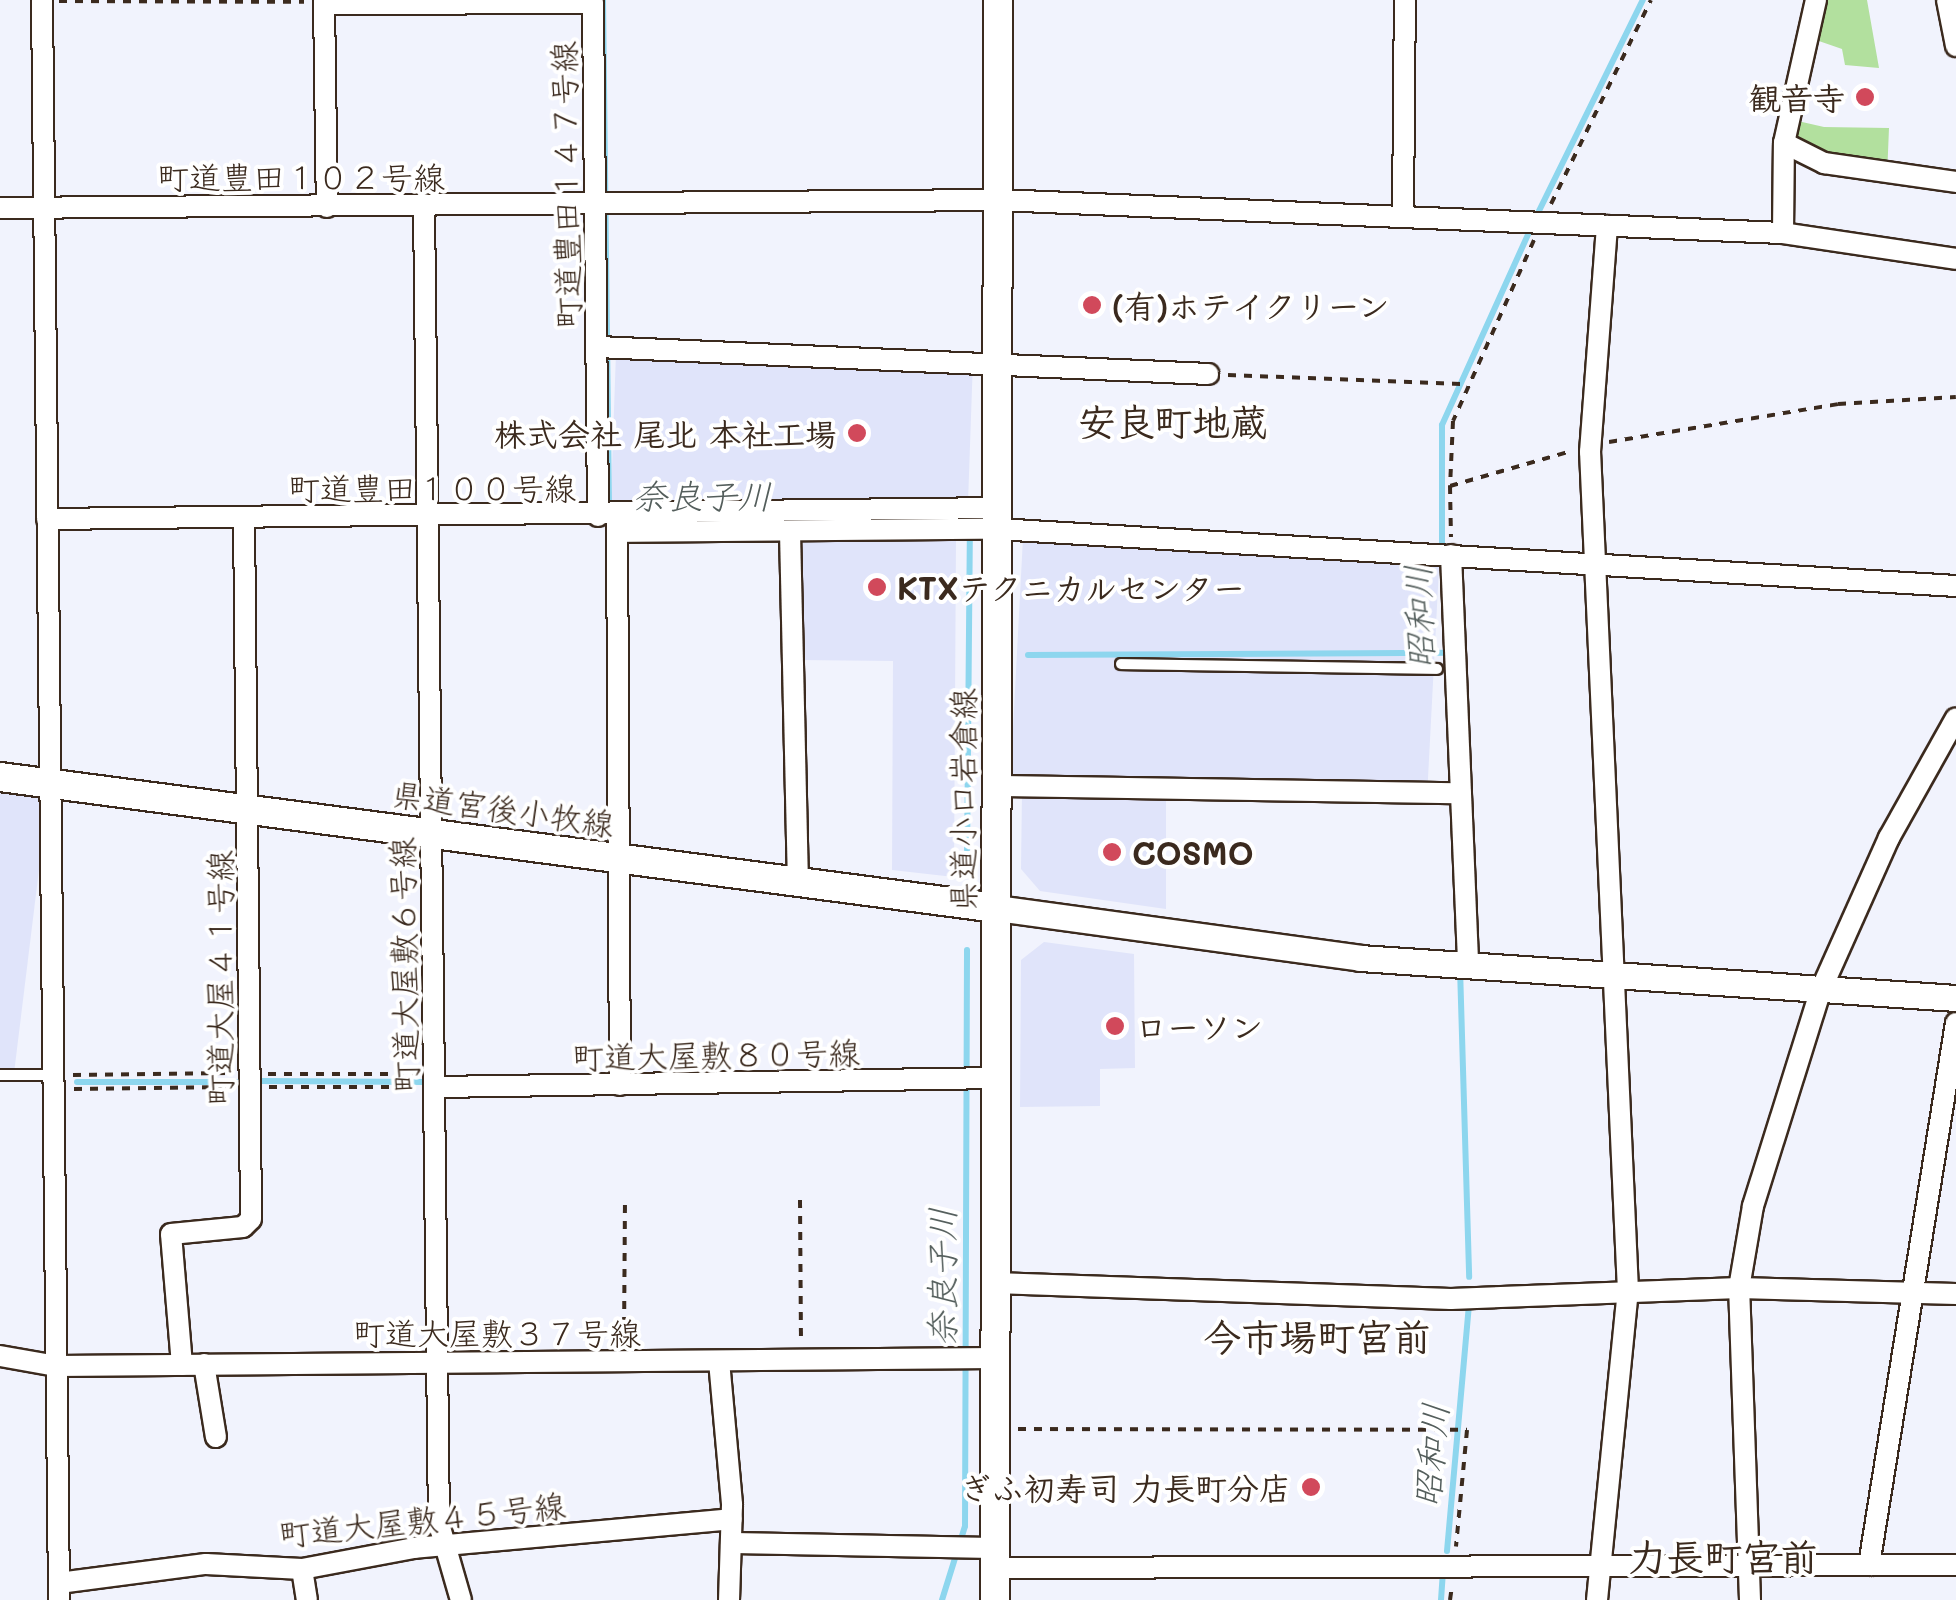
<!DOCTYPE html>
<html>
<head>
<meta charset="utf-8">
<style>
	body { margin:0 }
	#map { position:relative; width:1956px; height:1600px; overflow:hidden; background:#f1f3fd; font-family:Mali,"Klee One",sans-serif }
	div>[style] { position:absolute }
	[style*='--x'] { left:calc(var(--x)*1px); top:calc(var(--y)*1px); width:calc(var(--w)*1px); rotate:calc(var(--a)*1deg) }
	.built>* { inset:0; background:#e0e4fa; transform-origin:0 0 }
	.green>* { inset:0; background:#b2e09e }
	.stream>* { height:6px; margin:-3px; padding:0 3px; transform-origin:3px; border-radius:3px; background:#8dd6ee }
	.path>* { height:4px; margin-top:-2px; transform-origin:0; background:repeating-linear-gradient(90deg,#3b2a1e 0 8px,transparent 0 16px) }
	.roads { filter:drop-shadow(2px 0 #3b2a1e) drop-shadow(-2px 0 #3b2a1e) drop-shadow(0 2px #3b2a1e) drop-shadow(0 -2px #3b2a1e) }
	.service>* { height:10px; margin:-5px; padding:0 5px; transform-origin:5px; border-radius:5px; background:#fff }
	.minor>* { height:20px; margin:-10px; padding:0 10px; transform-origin:10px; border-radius:10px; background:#fff }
	.tertiary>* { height:25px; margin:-12.5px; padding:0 12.5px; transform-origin:12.5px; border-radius:12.5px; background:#fff }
	.secondary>* { height:28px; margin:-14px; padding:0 14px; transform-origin:14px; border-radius:14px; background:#fff }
	.dots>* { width:28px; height:28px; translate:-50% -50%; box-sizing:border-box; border:5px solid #fff; border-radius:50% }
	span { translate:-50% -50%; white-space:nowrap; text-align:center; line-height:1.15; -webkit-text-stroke:8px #fff; paint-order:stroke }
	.poi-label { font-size:32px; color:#3b2a1e; font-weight:700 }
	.right { translate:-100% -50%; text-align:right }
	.left { translate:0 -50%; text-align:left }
	.street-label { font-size:32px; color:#3b2a1e }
	.water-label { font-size:35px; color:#545e5c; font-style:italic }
	.quarter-label { font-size:38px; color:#3b2a1e; font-weight:700 }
</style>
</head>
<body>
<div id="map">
	<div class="built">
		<i style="left:616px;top:353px;width:357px;height:154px;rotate:2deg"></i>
		<i style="clip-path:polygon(956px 538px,954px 877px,892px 870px,893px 661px,799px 660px,796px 541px)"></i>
		<i style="left:1023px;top:538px;width:417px;height:245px;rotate:3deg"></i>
		<i style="left:0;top:777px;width:50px;height:298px;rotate:7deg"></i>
		<i style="clip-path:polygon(1022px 793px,1166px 794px,1166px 909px,1040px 891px,1021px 869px)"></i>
		<i style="clip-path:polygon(1044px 942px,1134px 954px,1135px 1068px,1100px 1069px,1100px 1106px,1020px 1107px,1021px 960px)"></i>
	</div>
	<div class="green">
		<i style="clip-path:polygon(1823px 0,1867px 0,1879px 68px,1845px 65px,1842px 49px,1816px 40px)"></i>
		<i style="clip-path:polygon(1789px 119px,1824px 127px,1889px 128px,1887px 177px,1784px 143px)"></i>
	</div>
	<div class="stream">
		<i style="--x:603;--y:0;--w:509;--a:89.32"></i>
		<i style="--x:1536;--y:217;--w:242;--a:-63.8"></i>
		<i style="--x:963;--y:518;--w:7;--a:-8"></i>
		<i style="--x:970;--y:517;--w:343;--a:90.5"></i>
		<i style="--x:1442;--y:551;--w:126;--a:-90"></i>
		<i style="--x:1442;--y:425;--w:216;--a:-65.7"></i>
		<i style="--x:1028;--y:655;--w:421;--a:-0.3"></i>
		<i style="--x:1460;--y:968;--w:309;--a:88.3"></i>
		<i style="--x:260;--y:1081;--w:168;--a:0.3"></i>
		<i style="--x:77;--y:1082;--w:168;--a:0"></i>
		<i style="--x:1447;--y:1551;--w:248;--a:-84.9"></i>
		<i style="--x:942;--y:1600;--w:77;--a:-72.7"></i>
		<i style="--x:965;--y:1526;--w:576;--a:-89.8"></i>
		<i style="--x:1441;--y:1600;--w:26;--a:-86"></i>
	</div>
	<div class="path">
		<i style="--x:59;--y:1;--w:245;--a:0.2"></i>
		<i style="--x:1551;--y:204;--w:227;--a:-63.9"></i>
		<i style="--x:1534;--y:240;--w:198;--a:114.1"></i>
		<i style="--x:1453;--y:421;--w:65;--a:92.6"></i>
		<i style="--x:1450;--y:486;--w:126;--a:-16.1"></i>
		<i style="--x:1228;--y:375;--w:239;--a:2.2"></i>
		<i style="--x:1609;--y:442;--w:232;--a:-9.4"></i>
		<i style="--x:1838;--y:404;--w:118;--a:-3.4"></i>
		<i style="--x:1450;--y:486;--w:51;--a:88.9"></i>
		<i style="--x:268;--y:1074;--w:146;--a:0"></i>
		<i style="--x:73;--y:1075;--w:156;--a:-0.7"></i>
		<i style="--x:269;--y:1087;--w:145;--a:0"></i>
		<i style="--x:74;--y:1089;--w:155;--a:-0.7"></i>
		<i style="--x:800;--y:1200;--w:139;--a:89.6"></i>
		<i style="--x:624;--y:1341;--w:140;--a:-89.6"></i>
		<i style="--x:1018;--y:1429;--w:449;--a:0.1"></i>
		<i style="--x:1467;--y:1430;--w:117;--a:95.4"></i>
		<i style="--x:1450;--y:1600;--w:15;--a:-82"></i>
	</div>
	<div class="roads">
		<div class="service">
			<i style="--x:1121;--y:664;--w:316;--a:0.9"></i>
			<i style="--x:0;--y:1075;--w:53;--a:0"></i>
		</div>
		<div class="minor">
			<i style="--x:42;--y:0;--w:1600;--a:89.39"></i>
			<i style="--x:324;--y:0;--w:207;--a:89.2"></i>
			<i style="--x:1947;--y:0;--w:47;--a:78.9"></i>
			<i style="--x:324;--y:4;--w:269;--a:-0.2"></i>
			<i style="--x:593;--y:3;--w:513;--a:89.44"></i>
			<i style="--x:1784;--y:143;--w:45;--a:26.6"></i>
			<i style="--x:1824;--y:163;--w:133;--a:8.2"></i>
			<i style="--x:424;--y:204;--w:1320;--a:89.35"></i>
			<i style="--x:439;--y:1524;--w:79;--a:73.9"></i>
			<i style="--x:0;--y:208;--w:998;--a:-0.46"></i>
			<i style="--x:998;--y:200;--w:786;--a:2.41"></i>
			<i style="--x:1783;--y:233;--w:175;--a:8.5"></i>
			<i style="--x:1403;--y:215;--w:215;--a:-89.5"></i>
			<i style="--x:1783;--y:233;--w:90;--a:-89.4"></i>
			<i style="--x:1784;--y:143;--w:147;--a:-77.4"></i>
			<i style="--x:598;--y:347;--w:611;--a:2.53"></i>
			<i style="--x:47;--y:519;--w:950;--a:-0.66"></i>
			<i style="--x:617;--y:519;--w:566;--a:89.7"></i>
			<i style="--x:617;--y:532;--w:380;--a:-0.5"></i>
			<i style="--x:997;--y:529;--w:961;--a:3.4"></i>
			<i style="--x:790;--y:532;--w:350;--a:88.7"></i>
			<i style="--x:1451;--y:555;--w:411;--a:87.6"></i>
			<i style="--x:997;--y:786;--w:464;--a:0.9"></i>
			<i style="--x:437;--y:1087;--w:559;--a:-0.92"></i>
			<i style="--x:995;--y:1283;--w:456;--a:2"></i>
			<i style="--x:1451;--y:1299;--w:288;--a:-2.2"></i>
			<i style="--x:1739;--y:1288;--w:217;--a:1.6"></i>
			<i style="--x:0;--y:1356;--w:58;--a:10"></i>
			<i style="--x:57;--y:1366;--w:938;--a:-0.49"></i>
			<i style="--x:719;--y:1361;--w:145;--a:84.8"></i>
			<i style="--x:732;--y:1505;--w:95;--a:91.8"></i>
			<i style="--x:204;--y:1364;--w:74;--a:80.7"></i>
			<i style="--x:182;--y:1365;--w:131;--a:-94.8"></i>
			<i style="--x:171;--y:1234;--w:72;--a:-5.6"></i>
			<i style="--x:243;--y:1227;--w:11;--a:-45"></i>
			<i style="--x:251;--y:1219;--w:701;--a:-90.57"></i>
			<i style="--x:731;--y:1543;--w:264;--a:1.1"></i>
			<i style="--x:1869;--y:1565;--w:549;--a:-80.88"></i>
			<i style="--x:995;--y:1568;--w:961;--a:-0.18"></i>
			<i style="--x:302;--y:1569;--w:31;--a:81"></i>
			<i style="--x:59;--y:1583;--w:148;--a:-7.4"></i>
			<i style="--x:206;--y:1564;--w:96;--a:3"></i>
			<i style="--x:302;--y:1569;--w:114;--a:-10.6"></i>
			<i style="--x:414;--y:1548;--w:319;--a:-5.2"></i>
			<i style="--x:1597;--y:1600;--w:311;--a:-84.3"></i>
			<i style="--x:1628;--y:1291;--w:840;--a:-92.59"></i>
			<i style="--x:1590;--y:452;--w:227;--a:-85.7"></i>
			<i style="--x:1750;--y:1600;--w:312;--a:-92"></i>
			<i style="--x:1739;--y:1288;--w:83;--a:-80.3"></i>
			<i style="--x:1753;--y:1206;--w:224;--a:-72.6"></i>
			<i style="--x:1820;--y:992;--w:169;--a:-65.9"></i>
			<i style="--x:1889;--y:838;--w:137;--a:-60.8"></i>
		</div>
		<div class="tertiary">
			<i style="--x:997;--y:908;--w:366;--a:7.8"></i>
			<i style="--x:1360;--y:958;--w:597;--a:3.84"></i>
		</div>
		<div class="secondary">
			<i style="--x:0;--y:777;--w:1006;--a:7.49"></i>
			<i style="--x:995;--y:1600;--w:1600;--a:-89.89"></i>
		</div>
	</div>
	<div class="dots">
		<i style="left:1865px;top:97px;background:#d1495b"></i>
		<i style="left:1092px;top:305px;background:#d1495b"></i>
		<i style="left:857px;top:433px;background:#d1495b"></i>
		<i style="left:877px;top:587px;background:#d1495b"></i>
		<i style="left:1112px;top:852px;background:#d1495b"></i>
		<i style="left:1115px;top:1026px;background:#d1495b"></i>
		<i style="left:1311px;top:1487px;background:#d1495b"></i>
	</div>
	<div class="poi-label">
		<span class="right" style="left:1845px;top:97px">観音寺</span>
		<span class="left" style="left:1112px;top:305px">(有)ホテイクリーン</span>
		<span class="right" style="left:837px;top:433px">株式会社 尾北 本社工場</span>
		<span class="left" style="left:897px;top:587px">KTXテクニカルセンター</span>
		<span class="left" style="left:1132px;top:852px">COSMO</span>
		<span class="left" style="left:1135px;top:1026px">ローソン</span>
		<span class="right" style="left:1291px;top:1487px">ぎふ初寿司 力長町分店</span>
	</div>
	<div class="street-label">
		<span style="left:301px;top:176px">町道豊田１０２号線</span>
		<span style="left:565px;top:185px;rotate:-91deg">町道豊田１４７号線</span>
		<span style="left:432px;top:487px">町道豊田１００号線</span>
		<span style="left:962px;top:800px;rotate:-90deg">県道小口岩倉線</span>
		<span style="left:503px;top:808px;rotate:8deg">県道宮後小牧線</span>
		<span style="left:403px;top:965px;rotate:-91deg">町道大屋敷６号線</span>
		<span style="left:219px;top:978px;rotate:-90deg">町道大屋４１号線</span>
		<span style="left:716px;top:1054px;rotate:-1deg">町道大屋敷８０号線</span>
		<span style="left:497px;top:1332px">町道大屋敷３７号線</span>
		<span style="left:422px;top:1519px;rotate:-6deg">町道大屋敷４５号線</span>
	</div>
	<div class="water-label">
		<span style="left:702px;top:495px">奈良子川</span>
		<span style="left:1418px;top:617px;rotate:-92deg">昭和川</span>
		<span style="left:941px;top:1277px;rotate:-90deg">奈良子川</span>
		<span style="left:1430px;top:1455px;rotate:-85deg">昭和川</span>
	</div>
	<div class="quarter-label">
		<span style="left:1173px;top:422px">安良町地蔵</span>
		<span style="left:1317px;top:1337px">今市場町宮前</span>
		<span style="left:1723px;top:1557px">力長町宮前</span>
	</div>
</div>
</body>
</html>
